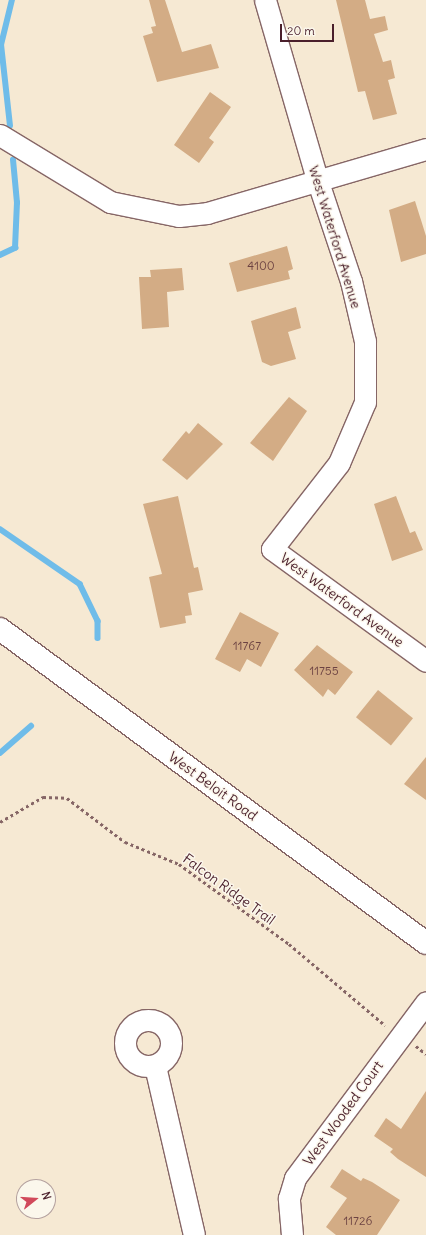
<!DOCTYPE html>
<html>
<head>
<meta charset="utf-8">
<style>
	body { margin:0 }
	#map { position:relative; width:426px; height:1235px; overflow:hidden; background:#f6e9d3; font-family:Delius,sans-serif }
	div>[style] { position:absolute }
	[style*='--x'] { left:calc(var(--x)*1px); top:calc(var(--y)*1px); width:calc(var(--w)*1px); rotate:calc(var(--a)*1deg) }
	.stream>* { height:5.5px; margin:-2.75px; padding:0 2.75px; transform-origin:2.75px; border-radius:2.75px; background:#6fbce9 }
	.building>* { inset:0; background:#d3ac85; transform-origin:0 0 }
	.path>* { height:2.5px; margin-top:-1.25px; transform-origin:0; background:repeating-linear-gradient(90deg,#866666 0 3px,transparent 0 6px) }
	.roads { filter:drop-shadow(1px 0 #866666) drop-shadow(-1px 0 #866666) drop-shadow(0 1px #866666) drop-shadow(0 -1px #866666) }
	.street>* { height:21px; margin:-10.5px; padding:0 10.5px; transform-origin:10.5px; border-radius:10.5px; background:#fff }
	.street>.ring { margin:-10.5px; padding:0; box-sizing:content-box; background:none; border:21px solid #fff; border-radius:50% }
	.secondary>* { height:22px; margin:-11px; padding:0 11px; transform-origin:11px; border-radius:11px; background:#fff }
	span { translate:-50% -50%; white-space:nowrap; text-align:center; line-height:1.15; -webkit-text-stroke:3px #fbf7ec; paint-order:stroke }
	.number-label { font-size:12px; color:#6c4242 }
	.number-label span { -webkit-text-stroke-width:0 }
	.street-label { font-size:14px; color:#4a1f2b }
	.north { position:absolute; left:16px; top:1179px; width:40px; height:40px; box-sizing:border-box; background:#fbf7ec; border:1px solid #b4a19f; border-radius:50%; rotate:73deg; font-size:11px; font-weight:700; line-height:16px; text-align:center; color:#4a1f2b }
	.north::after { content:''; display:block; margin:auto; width:14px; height:18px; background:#d1495b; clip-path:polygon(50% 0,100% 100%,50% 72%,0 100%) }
	.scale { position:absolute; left:280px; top:24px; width:54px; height:18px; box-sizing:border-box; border:2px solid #4a1f2b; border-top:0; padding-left:5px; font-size:12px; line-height:14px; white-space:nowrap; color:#4a1f2b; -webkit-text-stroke:3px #fbf7ec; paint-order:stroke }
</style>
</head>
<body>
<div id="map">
	<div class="stream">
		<i style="--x:10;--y:126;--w:81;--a:-96.3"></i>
		<i style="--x:1;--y:45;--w:46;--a:-76.3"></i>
		<i style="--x:0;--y:255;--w:17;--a:-25"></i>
		<i style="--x:15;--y:248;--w:45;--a:-87.5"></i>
		<i style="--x:17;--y:203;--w:43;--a:-95.3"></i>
		<i style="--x:0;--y:529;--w:97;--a:34.5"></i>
		<i style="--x:80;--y:584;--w:41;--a:64.1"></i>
		<i style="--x:98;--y:621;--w:17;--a:90"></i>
		<i style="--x:0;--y:753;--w:41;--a:-41.1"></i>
	</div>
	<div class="building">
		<i style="clip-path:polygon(149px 0,165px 0,182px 52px,211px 44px,219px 68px,157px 82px,143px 36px,153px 33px,151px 27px,156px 26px)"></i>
		<i style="clip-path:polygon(336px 0,365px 0,370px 19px,385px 16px,388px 30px,374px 34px,383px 62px,391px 60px,395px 78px,388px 80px,397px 114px,373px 120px,365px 91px,358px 92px)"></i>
		<i style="clip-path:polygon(210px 92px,231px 107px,209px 138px,214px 142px,199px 163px,174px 145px)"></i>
		<i style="clip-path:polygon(415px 201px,426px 236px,426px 254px,401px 262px,389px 210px)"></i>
		<i style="clip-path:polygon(287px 246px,293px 269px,288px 271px,290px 279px,237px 292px,229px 263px)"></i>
		<i style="clip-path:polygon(182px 268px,184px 290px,167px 292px,169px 327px,142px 329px,139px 277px,151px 277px,150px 270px)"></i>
		<i style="clip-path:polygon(296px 307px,301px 328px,288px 332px,296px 359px,271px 366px,262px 362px,251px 321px)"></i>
		<i style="clip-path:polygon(289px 397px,307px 411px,273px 461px,250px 443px)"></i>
		<i style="clip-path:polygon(198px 423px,223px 444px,187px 480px,162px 460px,186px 431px,189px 434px)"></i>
		<i style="clip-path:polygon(178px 496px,194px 568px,198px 567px,203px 590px,188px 593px,192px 615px,185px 616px,186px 623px,160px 628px,149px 577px,162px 574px,143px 504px)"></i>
		<i style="clip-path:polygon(396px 496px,410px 533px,415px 531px,423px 550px,392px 561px,374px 504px)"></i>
		<i style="clip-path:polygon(240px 612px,279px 633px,261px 667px,247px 659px,240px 672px,215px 659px)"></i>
		<i style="clip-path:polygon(317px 645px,353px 672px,335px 695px,328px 689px,323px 697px,294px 670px)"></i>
		<i style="left:378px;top:690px;width:45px;height:35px;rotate:39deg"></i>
		<i style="clip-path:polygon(426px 757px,426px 800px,404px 784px)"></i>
		<i style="clip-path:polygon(426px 1091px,426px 1177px,398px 1159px,390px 1152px,393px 1149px,374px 1136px,386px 1118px,401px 1129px)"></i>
		<i style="clip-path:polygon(342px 1169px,361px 1181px,363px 1178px,372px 1182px,400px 1200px,377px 1235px,336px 1235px,326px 1227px,347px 1198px,330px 1187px)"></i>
	</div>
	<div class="path">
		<i style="--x:0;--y:822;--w:50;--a:-30.2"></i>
		<i style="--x:43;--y:797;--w:24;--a:2"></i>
		<i style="--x:67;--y:798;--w:73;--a:37.2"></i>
		<i style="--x:125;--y:842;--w:58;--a:22.2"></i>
		<i style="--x:179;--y:864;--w:136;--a:36"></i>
		<i style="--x:289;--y:944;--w:126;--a:40.2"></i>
		<i style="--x:416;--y:1046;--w:13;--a:39"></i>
	</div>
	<div class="roads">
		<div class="street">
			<i style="--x:265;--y:0;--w:186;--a:73.8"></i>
			<i style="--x:317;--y:179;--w:108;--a:71.6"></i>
			<i style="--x:351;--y:281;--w:62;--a:76.9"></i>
			<i style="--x:365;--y:341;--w:61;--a:90"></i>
			<i style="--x:365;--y:402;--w:66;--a:113.1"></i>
			<i style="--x:339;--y:463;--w:109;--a:127.9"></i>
			<i style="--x:272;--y:549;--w:190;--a:36"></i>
			<i style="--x:0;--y:135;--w:129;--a:31.3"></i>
			<i style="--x:110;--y:202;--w:70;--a:11.5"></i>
			<i style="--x:179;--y:216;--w:28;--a:-6"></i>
			<i style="--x:207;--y:213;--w:228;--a:-16.3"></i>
			<i class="ring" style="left:125px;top:1020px;width:25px;height:25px"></i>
			<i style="--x:155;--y:1066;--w:173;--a:77"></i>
			<i style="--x:292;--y:1235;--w:37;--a:-95"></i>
			<i style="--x:289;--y:1198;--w:21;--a:-73"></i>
			<i style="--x:295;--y:1178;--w:219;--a:-53.3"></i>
		</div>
		<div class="secondary">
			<i style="--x:0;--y:629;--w:529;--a:36.39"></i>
		</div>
	</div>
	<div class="number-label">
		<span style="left:261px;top:266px">4100</span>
		<span style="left:247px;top:646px">11767</span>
		<span style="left:324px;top:671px">11755</span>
		<span style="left:358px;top:1221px">11726</span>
	</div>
	<div class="street-label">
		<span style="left:335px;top:237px;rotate:73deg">West Waterford Avenue</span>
		<span style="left:342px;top:600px;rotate:36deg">West Waterford Avenue</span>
		<span style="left:213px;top:786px;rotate:36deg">West Beloit Road</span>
		<span style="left:229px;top:889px;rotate:36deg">Falcon Ridge Trail</span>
		<span style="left:343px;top:1113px;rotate:-54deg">West Wooded Court</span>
	</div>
	<div class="north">N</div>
	<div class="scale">20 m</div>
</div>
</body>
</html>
